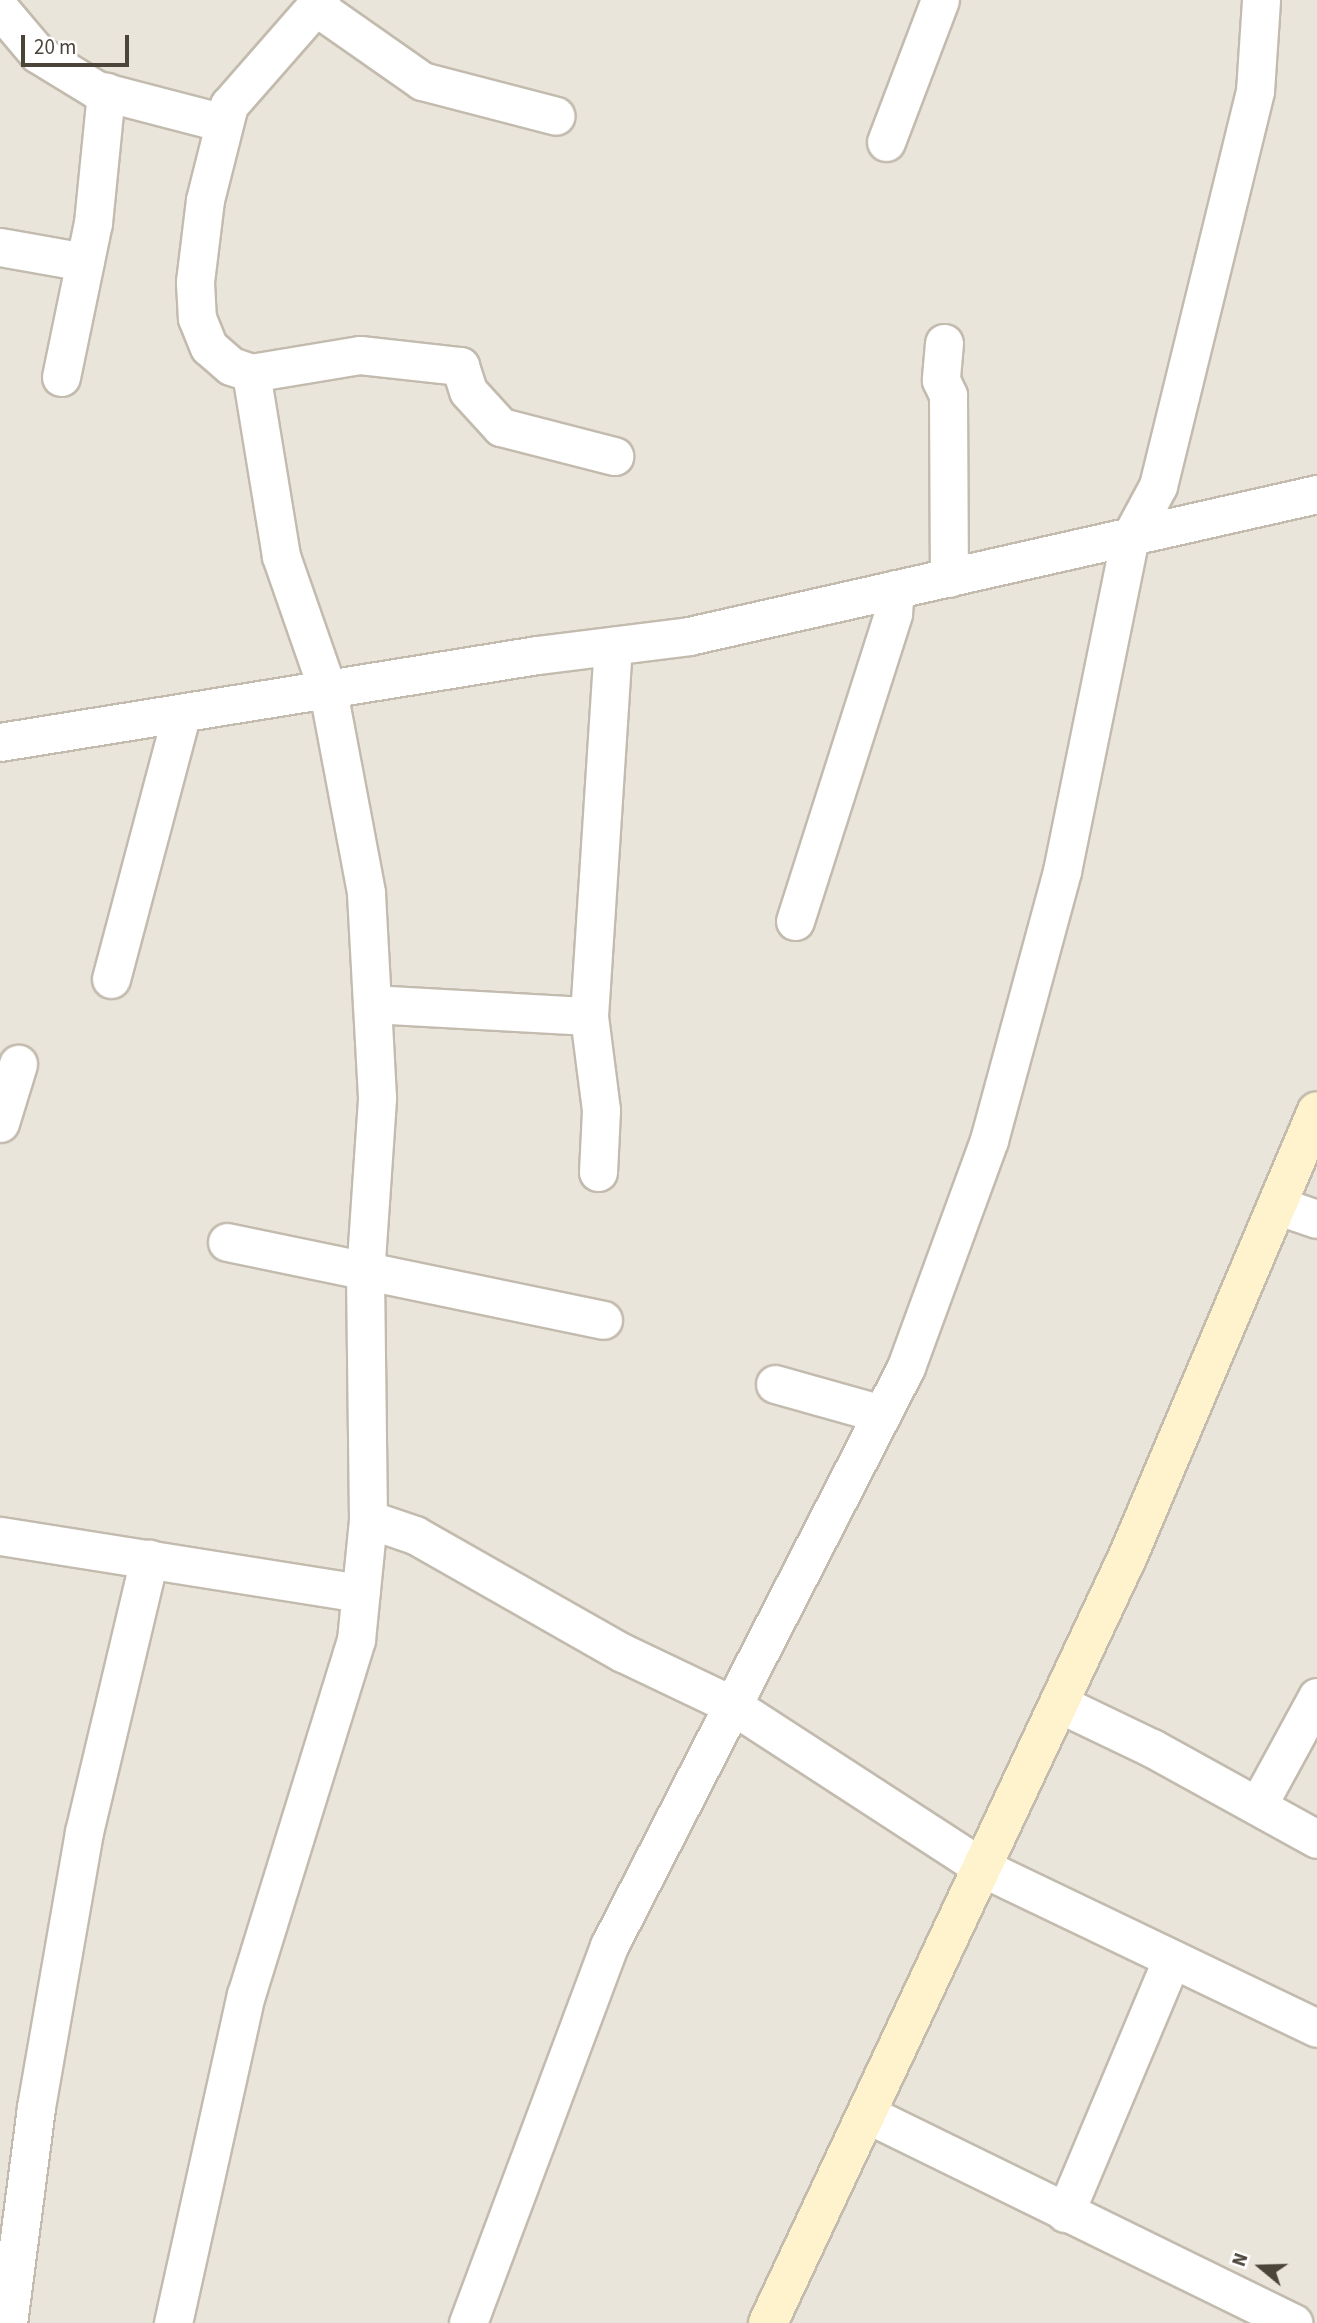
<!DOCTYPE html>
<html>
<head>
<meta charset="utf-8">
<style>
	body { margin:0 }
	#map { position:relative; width:1317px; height:2323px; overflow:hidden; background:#f6f3ec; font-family:"Source Sans 3",sans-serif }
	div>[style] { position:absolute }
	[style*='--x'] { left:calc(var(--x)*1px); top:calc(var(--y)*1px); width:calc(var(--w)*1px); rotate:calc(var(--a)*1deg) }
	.residential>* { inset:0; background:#eae5da; transform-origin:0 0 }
	.roads { filter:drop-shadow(2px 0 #c2bbae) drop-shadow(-2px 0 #c2bbae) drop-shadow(0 2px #c2bbae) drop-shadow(0 -2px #c2bbae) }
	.street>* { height:37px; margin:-18.5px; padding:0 18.5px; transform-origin:18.5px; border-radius:18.5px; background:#fff }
	.secondary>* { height:38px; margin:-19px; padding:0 19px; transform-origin:19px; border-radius:19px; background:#fff3cd }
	span { translate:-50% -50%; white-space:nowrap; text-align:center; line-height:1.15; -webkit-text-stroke:7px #fff; paint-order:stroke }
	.north { position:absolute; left:1226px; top:2232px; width:70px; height:70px; -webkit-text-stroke:5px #fff; paint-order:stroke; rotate:289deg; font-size:19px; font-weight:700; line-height:28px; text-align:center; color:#4b4439 }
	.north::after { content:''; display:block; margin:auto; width:24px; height:32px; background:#4b4439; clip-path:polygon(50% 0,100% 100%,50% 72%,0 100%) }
	.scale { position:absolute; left:21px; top:35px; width:108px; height:32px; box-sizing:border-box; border:4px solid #4b4439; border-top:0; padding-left:9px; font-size:21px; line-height:24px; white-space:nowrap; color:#4b4439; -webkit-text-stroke:5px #fff; paint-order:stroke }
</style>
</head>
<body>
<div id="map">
	<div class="residential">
		<i style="left:0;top:0;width:1317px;height:2323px"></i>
	</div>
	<div class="roads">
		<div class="street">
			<i style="--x:321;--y:0;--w:140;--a:131.2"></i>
			<i style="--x:229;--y:105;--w:98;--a:104.2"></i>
			<i style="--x:205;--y:200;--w:83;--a:97"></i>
			<i style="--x:195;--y:282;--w:36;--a:87"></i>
			<i style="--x:197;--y:318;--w:31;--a:68"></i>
			<i style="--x:209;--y:347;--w:29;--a:41"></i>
			<i style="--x:231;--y:366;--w:21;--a:19"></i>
			<i style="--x:251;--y:373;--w:110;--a:-9.4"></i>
			<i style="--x:360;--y:355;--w:101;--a:6.3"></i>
			<i style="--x:460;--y:366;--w:26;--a:72"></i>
			<i style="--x:468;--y:391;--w:49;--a:47.5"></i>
			<i style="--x:501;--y:427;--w:117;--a:14.4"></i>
			<i style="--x:315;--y:6;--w:131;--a:35"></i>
			<i style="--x:422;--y:81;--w:138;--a:14.6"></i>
			<i style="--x:0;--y:9;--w:59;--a:49.8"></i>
			<i style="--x:38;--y:54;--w:69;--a:31.4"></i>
			<i style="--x:97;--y:90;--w:131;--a:14.6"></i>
			<i style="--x:886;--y:142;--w:152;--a:-69.2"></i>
			<i style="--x:0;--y:247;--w:86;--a:10"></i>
			<i style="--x:944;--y:343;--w:37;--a:95"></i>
			<i style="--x:941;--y:380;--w:17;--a:65"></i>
			<i style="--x:948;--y:395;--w:183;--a:89.7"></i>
			<i style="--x:61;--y:377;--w:157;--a:-78.3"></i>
			<i style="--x:93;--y:223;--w:132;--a:-84.3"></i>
			<i style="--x:0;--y:742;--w:544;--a:-9.2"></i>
			<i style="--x:537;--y:655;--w:153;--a:-7.1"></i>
			<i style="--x:689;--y:636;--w:644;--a:-12.74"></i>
			<i style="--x:795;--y:921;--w:323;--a:-72.3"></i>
			<i style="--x:893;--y:613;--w:24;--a:-85"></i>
			<i style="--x:111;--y:979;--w:273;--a:-75.1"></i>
			<i style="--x:372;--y:1004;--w:217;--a:3.2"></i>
			<i style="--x:0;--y:1123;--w:62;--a:-73"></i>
			<i style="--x:598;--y:1172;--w:62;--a:-87.2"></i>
			<i style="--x:601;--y:1110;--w:95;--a:-97.3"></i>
			<i style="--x:589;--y:1016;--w:371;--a:-86.3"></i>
			<i style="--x:1276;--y:1205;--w:43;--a:18.9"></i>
			<i style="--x:227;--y:1242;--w:384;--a:11.7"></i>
			<i style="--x:775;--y:1384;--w:111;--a:15.7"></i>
			<i style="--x:368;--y:1519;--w:50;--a:18.8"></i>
			<i style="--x:415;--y:1535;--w:239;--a:29.6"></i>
			<i style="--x:623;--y:1653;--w:121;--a:25.5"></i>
			<i style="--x:732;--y:1705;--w:299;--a:33"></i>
			<i style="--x:983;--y:1868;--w:370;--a:25.6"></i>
			<i style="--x:0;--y:1536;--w:365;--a:9"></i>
			<i style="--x:1060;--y:1704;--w:102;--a:25.6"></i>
			<i style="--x:1152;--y:1748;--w:188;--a:28.9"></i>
			<i style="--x:1258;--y:1805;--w:123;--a:-61.4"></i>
			<i style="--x:867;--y:2114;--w:475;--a:26.1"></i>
			<i style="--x:1065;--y:2213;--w:273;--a:-67.2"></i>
			<i style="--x:8;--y:2323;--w:218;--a:-82.6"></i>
			<i style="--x:36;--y:2107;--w:279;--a:-80.1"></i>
			<i style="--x:84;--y:1832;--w:281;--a:-76.6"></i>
			<i style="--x:173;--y:2323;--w:336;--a:-77.5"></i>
			<i style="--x:246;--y:1995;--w:372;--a:-72.8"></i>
			<i style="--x:356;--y:1640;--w:122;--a:-84.3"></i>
			<i style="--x:368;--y:1519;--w:244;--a:-90.7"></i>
			<i style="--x:365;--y:1275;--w:178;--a:-86.1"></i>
			<i style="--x:377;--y:1097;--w:205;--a:-93.1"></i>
			<i style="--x:366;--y:892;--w:205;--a:-100.7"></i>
			<i style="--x:328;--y:691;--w:143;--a:-109.2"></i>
			<i style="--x:281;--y:556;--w:185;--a:-99.3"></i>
			<i style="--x:468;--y:2323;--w:403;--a:-69.5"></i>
			<i style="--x:609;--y:1946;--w:651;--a:-62.84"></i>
			<i style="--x:906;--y:1367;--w:242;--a:-69.9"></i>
			<i style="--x:989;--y:1140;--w:279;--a:-74.8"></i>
			<i style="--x:1062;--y:871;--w:340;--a:-78.5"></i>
			<i style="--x:1130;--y:538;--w:59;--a:-61.7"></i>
			<i style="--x:1158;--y:486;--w:407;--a:-76.2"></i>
			<i style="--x:1255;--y:91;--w:91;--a:-86.2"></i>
		</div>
		<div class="secondary">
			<i style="--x:768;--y:2323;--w:847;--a:-64.86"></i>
			<i style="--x:1128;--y:1556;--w:483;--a:-67"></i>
		</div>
	</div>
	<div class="north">N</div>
	<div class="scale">20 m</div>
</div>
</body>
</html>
